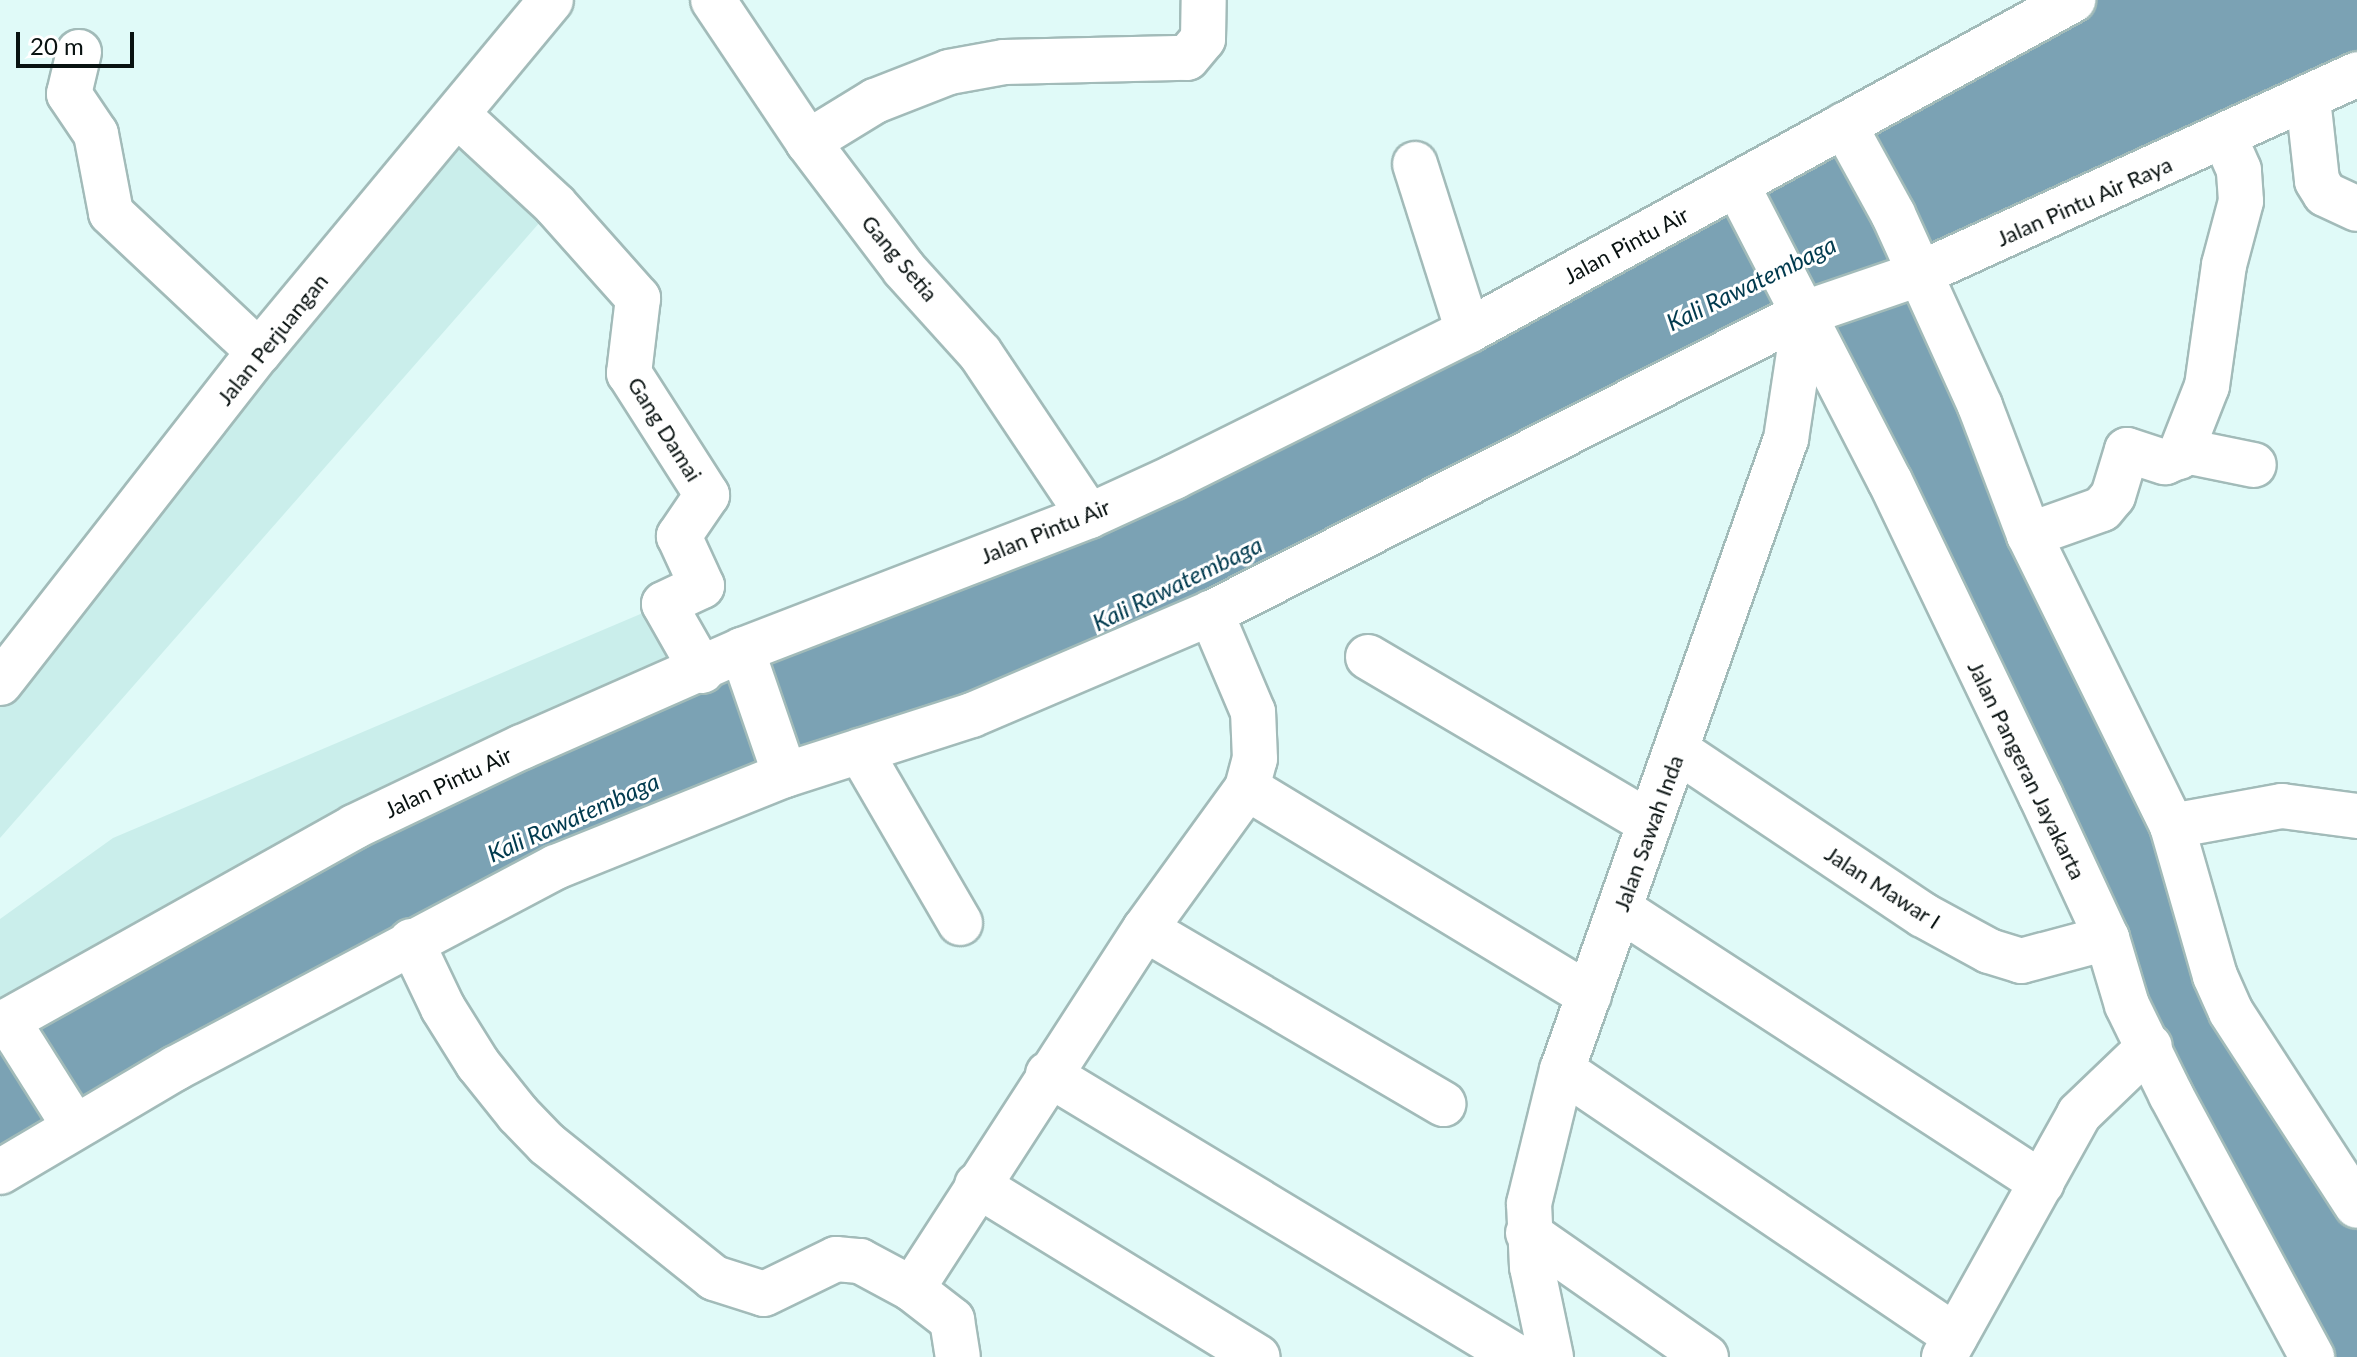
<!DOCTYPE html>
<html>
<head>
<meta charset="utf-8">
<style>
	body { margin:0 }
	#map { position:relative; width:2357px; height:1357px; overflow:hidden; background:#e0faf8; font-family:Lato,sans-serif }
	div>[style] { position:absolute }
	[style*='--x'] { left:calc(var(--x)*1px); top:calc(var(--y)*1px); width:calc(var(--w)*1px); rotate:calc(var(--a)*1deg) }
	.built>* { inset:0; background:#caeeeb }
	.water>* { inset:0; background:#7ba2b4 }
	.roads { filter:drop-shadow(2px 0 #a2bbb9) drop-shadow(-2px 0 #a2bbb9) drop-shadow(0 2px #a2bbb9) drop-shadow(0 -2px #a2bbb9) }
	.minor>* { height:44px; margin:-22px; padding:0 22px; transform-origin:22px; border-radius:22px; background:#fff }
	.major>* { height:44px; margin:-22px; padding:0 22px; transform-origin:22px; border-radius:22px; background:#fff }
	span { translate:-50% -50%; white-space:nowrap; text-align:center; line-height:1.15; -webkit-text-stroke:6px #fff; paint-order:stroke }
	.street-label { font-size:22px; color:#091211 }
	.water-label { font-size:24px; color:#013a4e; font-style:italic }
	.scale { position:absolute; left:16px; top:32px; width:118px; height:36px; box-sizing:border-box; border:4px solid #091211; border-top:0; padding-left:10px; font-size:24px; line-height:28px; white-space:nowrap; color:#091211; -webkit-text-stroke:6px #fff; paint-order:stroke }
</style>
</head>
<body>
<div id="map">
	<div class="built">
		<i style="clip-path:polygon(459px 116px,555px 205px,0 838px,0 683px)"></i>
		<i style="clip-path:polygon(664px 604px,702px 671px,0 1025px,0 919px,113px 838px)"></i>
	</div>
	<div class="water">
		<i style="clip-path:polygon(2073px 0,2357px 0,2357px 74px,1919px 274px,2215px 976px,2357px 1206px,2357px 1357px,2312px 1357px,1805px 313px,1211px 613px,785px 775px,0 1172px,0 1025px,354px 827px,1089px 516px)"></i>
	</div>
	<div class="roads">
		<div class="minor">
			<i style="--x:713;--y:0;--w:171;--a:56.2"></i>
			<i style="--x:808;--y:142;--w:159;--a:52.9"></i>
			<i style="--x:904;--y:269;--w:113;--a:47.9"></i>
			<i style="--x:980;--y:353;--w:196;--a:56.2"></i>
			<i style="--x:79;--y:52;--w:43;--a:103.4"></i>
			<i style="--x:69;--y:94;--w:48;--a:56"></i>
			<i style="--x:96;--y:134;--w:80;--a:79.2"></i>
			<i style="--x:111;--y:213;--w:203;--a:43.2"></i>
			<i style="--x:2308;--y:99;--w:82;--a:83.7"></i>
			<i style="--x:2317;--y:181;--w:15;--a:58"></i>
			<i style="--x:2325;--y:194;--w:35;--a:25"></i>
			<i style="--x:459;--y:116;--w:131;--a:42.8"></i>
			<i style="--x:555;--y:205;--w:125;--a:48.3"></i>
			<i style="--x:638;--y:298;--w:76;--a:96.8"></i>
			<i style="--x:629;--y:373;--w:145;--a:57.4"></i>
			<i style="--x:707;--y:495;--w:50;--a:124.3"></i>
			<i style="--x:679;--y:536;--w:55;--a:65.3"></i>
			<i style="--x:702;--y:586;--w:42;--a:154.7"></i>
			<i style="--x:664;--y:604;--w:77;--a:60.4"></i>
			<i style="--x:1844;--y:125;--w:102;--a:61.2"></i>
			<i style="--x:1893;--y:214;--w:211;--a:65.6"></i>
			<i style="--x:1980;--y:406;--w:138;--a:69.2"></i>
			<i style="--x:2029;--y:535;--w:324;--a:63.8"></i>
			<i style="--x:2172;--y:826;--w:156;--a:74"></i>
			<i style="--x:2215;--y:976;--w:39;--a:66"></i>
			<i style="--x:2231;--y:1012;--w:231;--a:57"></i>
			<i style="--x:808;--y:142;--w:79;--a:-31.5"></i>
			<i style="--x:875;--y:101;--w:79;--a:-21.4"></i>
			<i style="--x:949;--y:72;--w:56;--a:-10.3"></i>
			<i style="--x:1004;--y:62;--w:183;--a:-1.3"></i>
			<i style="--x:1187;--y:58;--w:25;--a:-50"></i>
			<i style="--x:1203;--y:39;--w:39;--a:-89"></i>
			<i style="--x:1415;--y:164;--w:175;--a:72.4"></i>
			<i style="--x:1737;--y:185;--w:333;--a:62.7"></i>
			<i style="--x:1890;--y:481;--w:349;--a:64.4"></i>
			<i style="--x:2041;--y:796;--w:157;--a:65.1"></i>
			<i style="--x:2107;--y:938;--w:70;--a:73.4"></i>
			<i style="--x:2127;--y:1005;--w:100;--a:63.9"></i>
			<i style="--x:2171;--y:1095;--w:298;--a:61.7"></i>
			<i style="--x:2179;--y:457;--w:76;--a:-68.5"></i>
			<i style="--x:2207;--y:386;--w:122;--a:-82"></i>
			<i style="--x:2224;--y:265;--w:66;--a:-75.1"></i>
			<i style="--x:2241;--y:201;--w:31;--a:-94"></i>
			<i style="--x:2239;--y:170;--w:35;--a:-114"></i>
			<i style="--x:2029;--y:535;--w:77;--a:-19.6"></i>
			<i style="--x:2102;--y:509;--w:17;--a:-50"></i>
			<i style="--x:2113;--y:496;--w:48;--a:-73.1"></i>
			<i style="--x:2127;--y:450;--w:40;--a:18"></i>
			<i style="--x:2165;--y:462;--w:27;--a:-22"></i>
			<i style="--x:2190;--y:452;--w:65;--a:11.5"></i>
			<i style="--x:742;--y:650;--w:132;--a:71"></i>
			<i style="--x:1368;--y:657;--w:327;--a:30.5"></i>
			<i style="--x:860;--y:751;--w:199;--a:59.8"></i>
			<i style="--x:1678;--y:751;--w:295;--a:33.8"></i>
			<i style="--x:1923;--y:915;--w:75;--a:28.6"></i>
			<i style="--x:1989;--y:951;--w:34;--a:17"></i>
			<i style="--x:2021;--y:961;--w:89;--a:-15"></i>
			<i style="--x:1247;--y:788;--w:400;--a:31.2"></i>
			<i style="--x:2172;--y:826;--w:112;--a:-10.3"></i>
			<i style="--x:2282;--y:806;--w:76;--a:7.6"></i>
			<i style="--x:1620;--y:909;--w:503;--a:33"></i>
			<i style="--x:1145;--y:929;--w:346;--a:30.4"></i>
			<i style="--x:411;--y:941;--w:74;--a:64.5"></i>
			<i style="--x:443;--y:1008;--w:66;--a:58"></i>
			<i style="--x:478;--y:1064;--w:64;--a:51.3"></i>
			<i style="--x:518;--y:1114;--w:42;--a:46"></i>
			<i style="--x:547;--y:1144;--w:214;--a:38.7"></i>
			<i style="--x:714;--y:1278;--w:52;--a:17.7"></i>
			<i style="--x:764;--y:1294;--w:80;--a:-25.9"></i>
			<i style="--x:836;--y:1259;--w:24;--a:5"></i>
			<i style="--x:860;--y:1261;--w:59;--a:28.3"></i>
			<i style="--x:912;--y:1289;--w:51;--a:37.8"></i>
			<i style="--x:952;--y:1320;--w:37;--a:81"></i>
			<i style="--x:8;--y:1021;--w:124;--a:57.8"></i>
			<i style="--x:0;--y:1025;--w:406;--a:-29.2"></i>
			<i style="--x:354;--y:827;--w:186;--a:-25.5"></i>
			<i style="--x:522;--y:747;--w:240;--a:-23.8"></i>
			<i style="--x:742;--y:650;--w:372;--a:-21.1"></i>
			<i style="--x:1089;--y:516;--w:94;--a:-24.6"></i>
			<i style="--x:1174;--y:477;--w:328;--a:-26.4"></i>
			<i style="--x:1468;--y:331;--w:690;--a:-28.68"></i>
			<i style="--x:1562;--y:1070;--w:475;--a:34.1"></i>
			<i style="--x:1048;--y:1074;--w:548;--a:31.11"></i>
			<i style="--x:0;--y:1172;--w:204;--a:-30.6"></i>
			<i style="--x:176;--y:1068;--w:430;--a:-27.9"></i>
			<i style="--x:556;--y:867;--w:247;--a:-21.9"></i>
			<i style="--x:785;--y:775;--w:196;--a:-17.8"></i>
			<i style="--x:972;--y:715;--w:260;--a:-23.1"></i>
			<i style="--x:1211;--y:613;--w:665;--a:-26.8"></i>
			<i style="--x:1805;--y:313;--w:120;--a:-18.9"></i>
			<i style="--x:1919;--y:274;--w:482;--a:-24.5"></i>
			<i style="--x:977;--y:1185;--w:329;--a:31.5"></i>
			<i style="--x:1528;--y:1233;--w:217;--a:34.9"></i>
			<i style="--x:912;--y:1289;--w:429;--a:-57.1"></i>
			<i style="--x:1145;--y:929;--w:174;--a:-54.1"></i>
			<i style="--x:1247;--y:788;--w:30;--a:-75"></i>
			<i style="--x:1255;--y:759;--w:47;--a:-92.4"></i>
			<i style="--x:1253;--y:712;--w:108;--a:-113"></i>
			<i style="--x:1551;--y:1357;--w:92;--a:-101.9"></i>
			<i style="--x:1532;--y:1267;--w:63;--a:-92.7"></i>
			<i style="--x:1529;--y:1204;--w:138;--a:-76.2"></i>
			<i style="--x:1562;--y:1070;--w:670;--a:-70.46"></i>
			<i style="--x:1786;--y:439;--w:127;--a:-81.4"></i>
			<i style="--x:1944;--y:1357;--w:278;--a:-60.9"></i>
			<i style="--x:2079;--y:1114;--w:98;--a:-43.8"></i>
		</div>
		<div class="major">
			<i style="--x:0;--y:683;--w:420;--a:-52"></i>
			<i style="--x:259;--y:352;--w:457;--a:-50.3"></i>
		</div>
	</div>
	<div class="street-label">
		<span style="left:2084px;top:201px;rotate:-24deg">Jalan Pintu Air Raya</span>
		<span style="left:1626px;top:245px;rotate:-28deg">Jalan Pintu Air</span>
		<span style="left:900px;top:258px;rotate:50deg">Gang Setia</span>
		<span style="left:272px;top:339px;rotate:-51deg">Jalan Perjuangan</span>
		<span style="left:665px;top:429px;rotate:58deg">Gang Damai</span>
		<span style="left:1045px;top:531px;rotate:-22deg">Jalan Pintu Air</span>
		<span style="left:2027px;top:770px;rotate:64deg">Jalan Pangeran Jayakarta</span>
		<span style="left:448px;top:782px;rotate:-25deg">Jalan Pintu Air</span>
		<span style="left:1648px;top:833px;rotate:-70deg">Jalan Sawah Inda</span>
		<span style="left:1883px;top:887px;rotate:33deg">Jalan Mawar I</span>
	</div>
	<div class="water-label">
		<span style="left:1751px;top:283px;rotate:-26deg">Kali Rawatembaga</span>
		<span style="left:1177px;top:583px;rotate:-26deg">Kali Rawatembaga</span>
		<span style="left:573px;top:817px;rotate:-24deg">Kali Rawatembaga</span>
	</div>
	<div class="scale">20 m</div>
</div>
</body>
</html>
